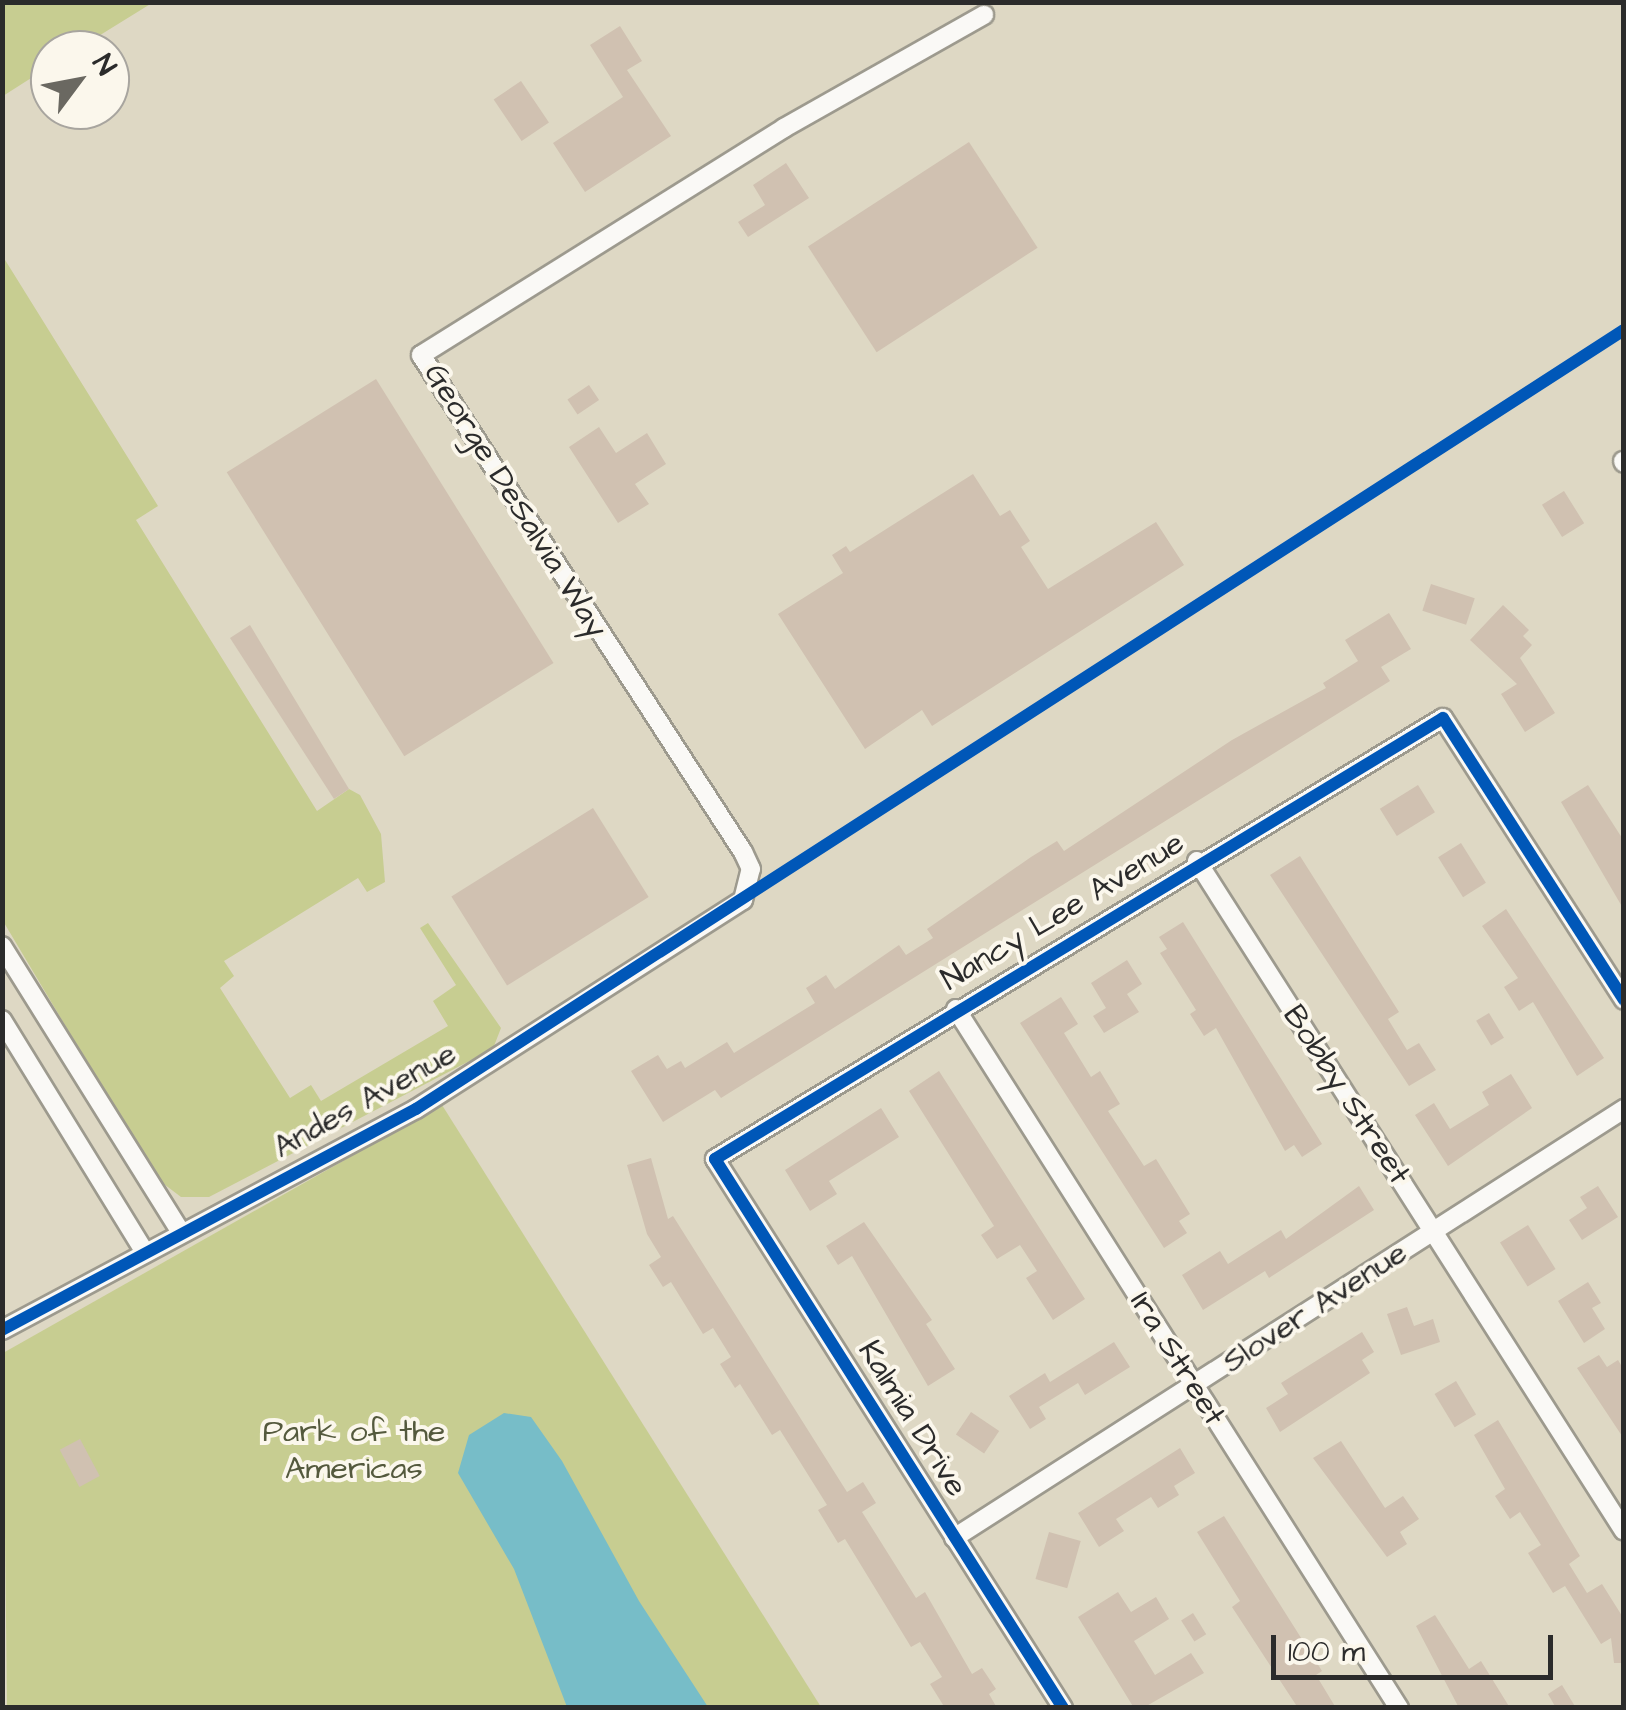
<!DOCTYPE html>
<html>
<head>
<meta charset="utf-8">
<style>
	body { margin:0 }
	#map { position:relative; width:1626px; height:1710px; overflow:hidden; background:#ded8c4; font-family:"Architects Daughter",sans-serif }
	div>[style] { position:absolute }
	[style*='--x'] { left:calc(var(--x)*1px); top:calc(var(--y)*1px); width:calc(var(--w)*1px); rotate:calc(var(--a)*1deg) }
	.green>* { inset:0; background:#c7cd91 }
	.water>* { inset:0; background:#77bdc8 }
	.building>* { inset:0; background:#d0c1b1; transform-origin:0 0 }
	.roads { filter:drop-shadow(2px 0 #9d9a8e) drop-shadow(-2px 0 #9d9a8e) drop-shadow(0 2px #9d9a8e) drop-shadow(0 -2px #9d9a8e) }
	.minor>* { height:18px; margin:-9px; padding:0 9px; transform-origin:9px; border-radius:9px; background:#faf9f6 }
	.cycleway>* { height:12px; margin:-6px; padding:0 6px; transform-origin:6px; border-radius:6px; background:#0057b8 }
	span { translate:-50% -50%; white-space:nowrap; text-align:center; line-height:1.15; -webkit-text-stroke:8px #fbf7ec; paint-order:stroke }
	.street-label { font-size:32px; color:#2b2b2b }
	.park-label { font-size:32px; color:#54593d }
	.frame { position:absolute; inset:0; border:5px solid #2b2b2b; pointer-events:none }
	.north { position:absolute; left:30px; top:30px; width:100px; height:100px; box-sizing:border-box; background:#fbf7ec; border:2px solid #a8a59f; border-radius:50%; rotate:58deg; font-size:28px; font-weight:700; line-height:40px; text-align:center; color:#2b2b2b }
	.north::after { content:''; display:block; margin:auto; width:35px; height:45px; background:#6a6861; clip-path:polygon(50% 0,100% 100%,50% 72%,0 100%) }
	.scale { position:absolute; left:1271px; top:1635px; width:282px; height:45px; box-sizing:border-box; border:5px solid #2b2b2b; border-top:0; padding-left:12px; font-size:30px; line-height:35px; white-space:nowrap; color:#2b2b2b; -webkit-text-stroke:8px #fbf7ec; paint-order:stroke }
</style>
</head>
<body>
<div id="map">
	<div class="green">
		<i style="clip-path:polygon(3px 2px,152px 2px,152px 3px,76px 50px,50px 50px,50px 66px,3px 96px)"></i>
		<i style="clip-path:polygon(2px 255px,158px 506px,136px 520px,317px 811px,349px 789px,360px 795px,381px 834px,385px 882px,367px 892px,358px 878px,224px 961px,234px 976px,220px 988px,290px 1098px,311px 1085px,321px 1101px,448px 1026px,433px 1001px,456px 985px,420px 928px,428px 923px,501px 1028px,494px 1046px,479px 1056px,209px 1197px,181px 1197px,156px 1178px,3px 921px)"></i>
		<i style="clip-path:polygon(442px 1105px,821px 1707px,7px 1708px,3px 1353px)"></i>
	</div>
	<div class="water">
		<i style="clip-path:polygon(504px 1413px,531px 1417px,562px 1461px,639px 1601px,708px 1707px,567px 1707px,514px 1569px,458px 1473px,469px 1435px)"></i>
	</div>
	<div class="building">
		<i style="clip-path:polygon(620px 26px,642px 61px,627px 70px,671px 136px,585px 192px,553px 143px,623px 97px,590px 45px)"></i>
		<i style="left:521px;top:81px;width:50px;height:33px;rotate:56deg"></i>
		<i style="left:969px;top:142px;width:126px;height:192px;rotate:57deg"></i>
		<i style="clip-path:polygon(786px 163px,809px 198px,748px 237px,738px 222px,765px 205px,753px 185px)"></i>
		<i style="left:376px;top:379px;width:335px;height:176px;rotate:58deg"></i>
		<i style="left:589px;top:385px;width:18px;height:26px;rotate:56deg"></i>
		<i style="clip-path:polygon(599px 427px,616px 453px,647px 433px,666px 464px,635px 484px,649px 504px,618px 523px,569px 447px)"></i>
		<i style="clip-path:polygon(973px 474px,1000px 516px,1010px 510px,1030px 541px,1021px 547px,1048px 589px,1156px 522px,1184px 565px,932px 726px,922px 710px,865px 749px,778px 614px,843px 573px,832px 555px,846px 546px,850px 552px)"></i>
		<i style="left:1564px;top:491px;width:38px;height:26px;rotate:58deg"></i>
		<i style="left:1431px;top:584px;width:46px;height:28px;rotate:18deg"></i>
		<i style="clip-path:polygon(1503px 605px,1529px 630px,1523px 636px,1532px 645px,1520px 658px,1555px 713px,1525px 732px,1501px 694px,1517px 684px,1470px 640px)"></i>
		<i style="clip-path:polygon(1389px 613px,1411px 649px,1381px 667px,1390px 681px,721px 1098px,715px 1090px,663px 1122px,631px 1071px,658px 1055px,667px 1069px,681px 1061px,685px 1068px,727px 1042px,734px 1053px,815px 1003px,806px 988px,826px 975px,835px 989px,899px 945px,906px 955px,933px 938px,927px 929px,1031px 857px,1057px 841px,1064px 851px,1232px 740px,1326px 688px,1323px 683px,1358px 661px,1345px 640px)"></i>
		<i style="clip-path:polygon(250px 625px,349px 789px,334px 799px,230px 638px)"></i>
		<i style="left:1418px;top:785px;width:32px;height:45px;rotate:58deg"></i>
		<i style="clip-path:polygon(1588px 785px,1624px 841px,1624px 910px,1561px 802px)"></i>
		<i style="left:593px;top:808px;width:105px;height:167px;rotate:58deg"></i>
		<i style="left:1461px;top:843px;width:47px;height:27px;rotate:58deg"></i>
		<i style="clip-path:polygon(1300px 856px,1399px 1012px,1388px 1019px,1407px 1050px,1419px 1043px,1436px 1070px,1409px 1086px,1270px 875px)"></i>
		<i style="clip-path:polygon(1506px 909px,1604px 1058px,1577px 1076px,1533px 1002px,1519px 1011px,1504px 987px,1518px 978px,1482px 926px)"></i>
		<i style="clip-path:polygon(1183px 922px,1322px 1144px,1302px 1157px,1294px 1145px,1285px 1151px,1216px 1028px,1204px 1036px,1190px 1014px,1196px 1010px,1160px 953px,1167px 949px,1159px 937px)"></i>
		<i style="clip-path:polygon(1127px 960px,1142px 984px,1127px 994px,1139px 1012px,1104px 1033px,1093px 1016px,1106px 1008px,1091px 983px)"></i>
		<i style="clip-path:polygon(1061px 997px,1078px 1024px,1064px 1033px,1091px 1077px,1100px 1071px,1120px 1104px,1108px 1111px,1144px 1166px,1156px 1159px,1190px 1214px,1179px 1221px,1187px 1233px,1164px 1248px,1020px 1023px)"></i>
		<i style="left:1489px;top:1013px;width:29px;height:15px;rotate:59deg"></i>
		<i style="clip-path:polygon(939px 1071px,1085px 1299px,1053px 1320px,1026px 1278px,1037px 1271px,1020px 1245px,997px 1259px,981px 1235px,994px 1226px,909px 1091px)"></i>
		<i style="clip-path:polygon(1511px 1074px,1532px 1108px,1448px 1166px,1415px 1115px,1434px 1103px,1450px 1129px,1489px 1105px,1482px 1092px)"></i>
		<i style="clip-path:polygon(881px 1108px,899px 1137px,829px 1181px,837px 1194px,810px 1211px,785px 1170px)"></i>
		<i style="clip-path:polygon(651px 1158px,668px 1219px,673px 1216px,847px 1492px,863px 1482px,876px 1503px,862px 1512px,916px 1598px,925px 1592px,972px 1674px,982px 1668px,996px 1689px,989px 1694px,997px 1708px,945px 1708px,930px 1684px,942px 1677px,920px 1642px,911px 1647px,845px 1539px,838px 1543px,818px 1510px,827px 1505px,780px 1430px,772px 1435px,740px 1384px,735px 1388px,720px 1364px,731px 1357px,713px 1328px,703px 1334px,671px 1282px,663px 1287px,649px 1265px,661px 1257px,647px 1234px,627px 1165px)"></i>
		<i style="clip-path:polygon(1359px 1186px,1374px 1210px,1269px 1278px,1265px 1271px,1203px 1310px,1182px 1275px,1220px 1251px,1228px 1264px,1281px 1230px,1286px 1239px)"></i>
		<i style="clip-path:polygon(1598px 1186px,1618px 1217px,1582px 1240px,1569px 1220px,1587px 1208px,1580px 1197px)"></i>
		<i style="clip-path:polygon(864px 1222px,932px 1320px,926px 1324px,955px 1369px,928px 1386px,852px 1256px,838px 1265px,826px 1246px)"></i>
		<i style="left:1528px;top:1225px;width:52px;height:33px;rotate:58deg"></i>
		<i style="clip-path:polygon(1588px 1282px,1601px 1303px,1592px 1308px,1605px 1329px,1584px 1343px,1558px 1301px)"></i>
		<i style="clip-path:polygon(1407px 1307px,1414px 1326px,1433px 1319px,1440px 1342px,1401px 1355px,1387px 1314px)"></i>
		<i style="clip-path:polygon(1362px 1332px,1374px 1352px,1362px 1360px,1370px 1373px,1280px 1432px,1266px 1408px,1288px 1394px,1281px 1383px)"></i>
		<i style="clip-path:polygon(1114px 1342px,1130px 1367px,1085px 1395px,1078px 1383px,1039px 1407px,1046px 1419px,1030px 1429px,1009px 1396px,1045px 1373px,1050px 1382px)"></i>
		<i style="clip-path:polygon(1599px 1355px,1607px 1367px,1618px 1360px,1624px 1370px,1624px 1439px,1577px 1368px)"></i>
		<i style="left:1456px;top:1381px;width:39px;height:25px;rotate:59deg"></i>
		<i style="left:971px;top:1412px;width:34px;height:27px;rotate:34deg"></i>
		<i style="clip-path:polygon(1498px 1420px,1580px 1556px,1569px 1564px,1587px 1593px,1602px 1584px,1624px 1619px,1624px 1663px,1614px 1663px,1611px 1638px,1601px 1644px,1565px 1586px,1553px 1593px,1528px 1553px,1541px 1545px,1520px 1512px,1510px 1519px,1495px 1496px,1505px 1489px,1474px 1435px)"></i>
		<i style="left:80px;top:1439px;width:42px;height:23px;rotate:62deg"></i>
		<i style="clip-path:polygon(1341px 1441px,1385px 1508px,1403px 1496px,1419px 1519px,1400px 1532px,1407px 1544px,1387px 1557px,1313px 1458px)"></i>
		<i style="clip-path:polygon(1180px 1448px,1195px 1473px,1174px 1486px,1179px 1495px,1158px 1508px,1151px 1497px,1116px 1519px,1124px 1531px,1099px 1547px,1078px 1513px)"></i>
		<i style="clip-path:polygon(1224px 1516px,1322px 1671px,1316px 1675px,1336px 1708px,1298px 1708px,1232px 1607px,1240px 1601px,1197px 1532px)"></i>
		<i style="left:1049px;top:1532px;width:33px;height:49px;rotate:16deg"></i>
		<i style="clip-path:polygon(1118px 1592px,1131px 1612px,1156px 1597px,1169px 1619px,1134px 1641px,1155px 1675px,1191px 1653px,1204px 1673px,1143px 1708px,1134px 1708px,1078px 1617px)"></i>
		<i style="left:1193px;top:1613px;width:25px;height:14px;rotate:58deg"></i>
		<i style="clip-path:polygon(1435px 1615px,1469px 1669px,1481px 1661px,1510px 1708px,1459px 1708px,1416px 1626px)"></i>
		<i style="clip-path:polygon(1562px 1685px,1576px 1708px,1556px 1708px,1548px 1694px)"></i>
	</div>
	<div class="roads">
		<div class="minor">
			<i style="--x:1623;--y:461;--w:2;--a:63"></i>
			<i style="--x:1197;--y:861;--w:794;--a:57.49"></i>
			<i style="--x:2;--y:946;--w:338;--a:58"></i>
			<i style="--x:956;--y:1009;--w:828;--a:57.64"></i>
			<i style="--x:2;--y:1020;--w:273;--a:58.4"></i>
			<i style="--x:2;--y:1330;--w:469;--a:-28.1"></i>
			<i style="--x:416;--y:1109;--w:388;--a:-32.6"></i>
			<i style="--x:743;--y:900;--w:32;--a:-76"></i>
			<i style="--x:751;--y:869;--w:19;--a:-115"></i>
			<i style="--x:743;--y:852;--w:592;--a:-122.94"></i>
			<i style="--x:421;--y:355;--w:428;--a:-32"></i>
			<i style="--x:784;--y:128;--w:230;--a:-29.5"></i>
			<i style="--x:954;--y:1538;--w:796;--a:-32.63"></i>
			<i style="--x:1063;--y:1708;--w:650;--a:-122.37"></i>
			<i style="--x:715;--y:1159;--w:851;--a:-31.21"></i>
			<i style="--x:1443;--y:718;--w:335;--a:57.3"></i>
		</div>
	</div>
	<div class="cycleway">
		<i style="--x:2;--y:1330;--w:469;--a:-28.1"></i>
		<i style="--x:416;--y:1109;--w:1437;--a:-32.82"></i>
		<i style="--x:1063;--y:1708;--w:650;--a:-122.37"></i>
		<i style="--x:715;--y:1159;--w:851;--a:-31.21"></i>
		<i style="--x:1443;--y:718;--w:335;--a:57.3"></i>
	</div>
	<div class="street-label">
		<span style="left:515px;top:501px;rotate:58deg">George DeSalvia Way</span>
		<span style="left:1063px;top:912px;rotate:-31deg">Nancy Lee Avenue</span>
		<span style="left:1346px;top:1095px;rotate:57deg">Bobby Street</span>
		<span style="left:365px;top:1101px;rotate:-29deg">Andes Avenue</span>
		<span style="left:1315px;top:1308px;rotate:-33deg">Slover Avenue</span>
		<span style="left:1177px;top:1359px;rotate:58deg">Ira Street</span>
		<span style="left:912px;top:1419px;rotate:58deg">Kalmia Drive</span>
	</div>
	<div class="park-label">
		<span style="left:354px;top:1451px">Park of the<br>Americas</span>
	</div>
	<div class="frame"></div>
	<div class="north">N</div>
	<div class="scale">100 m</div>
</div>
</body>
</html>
